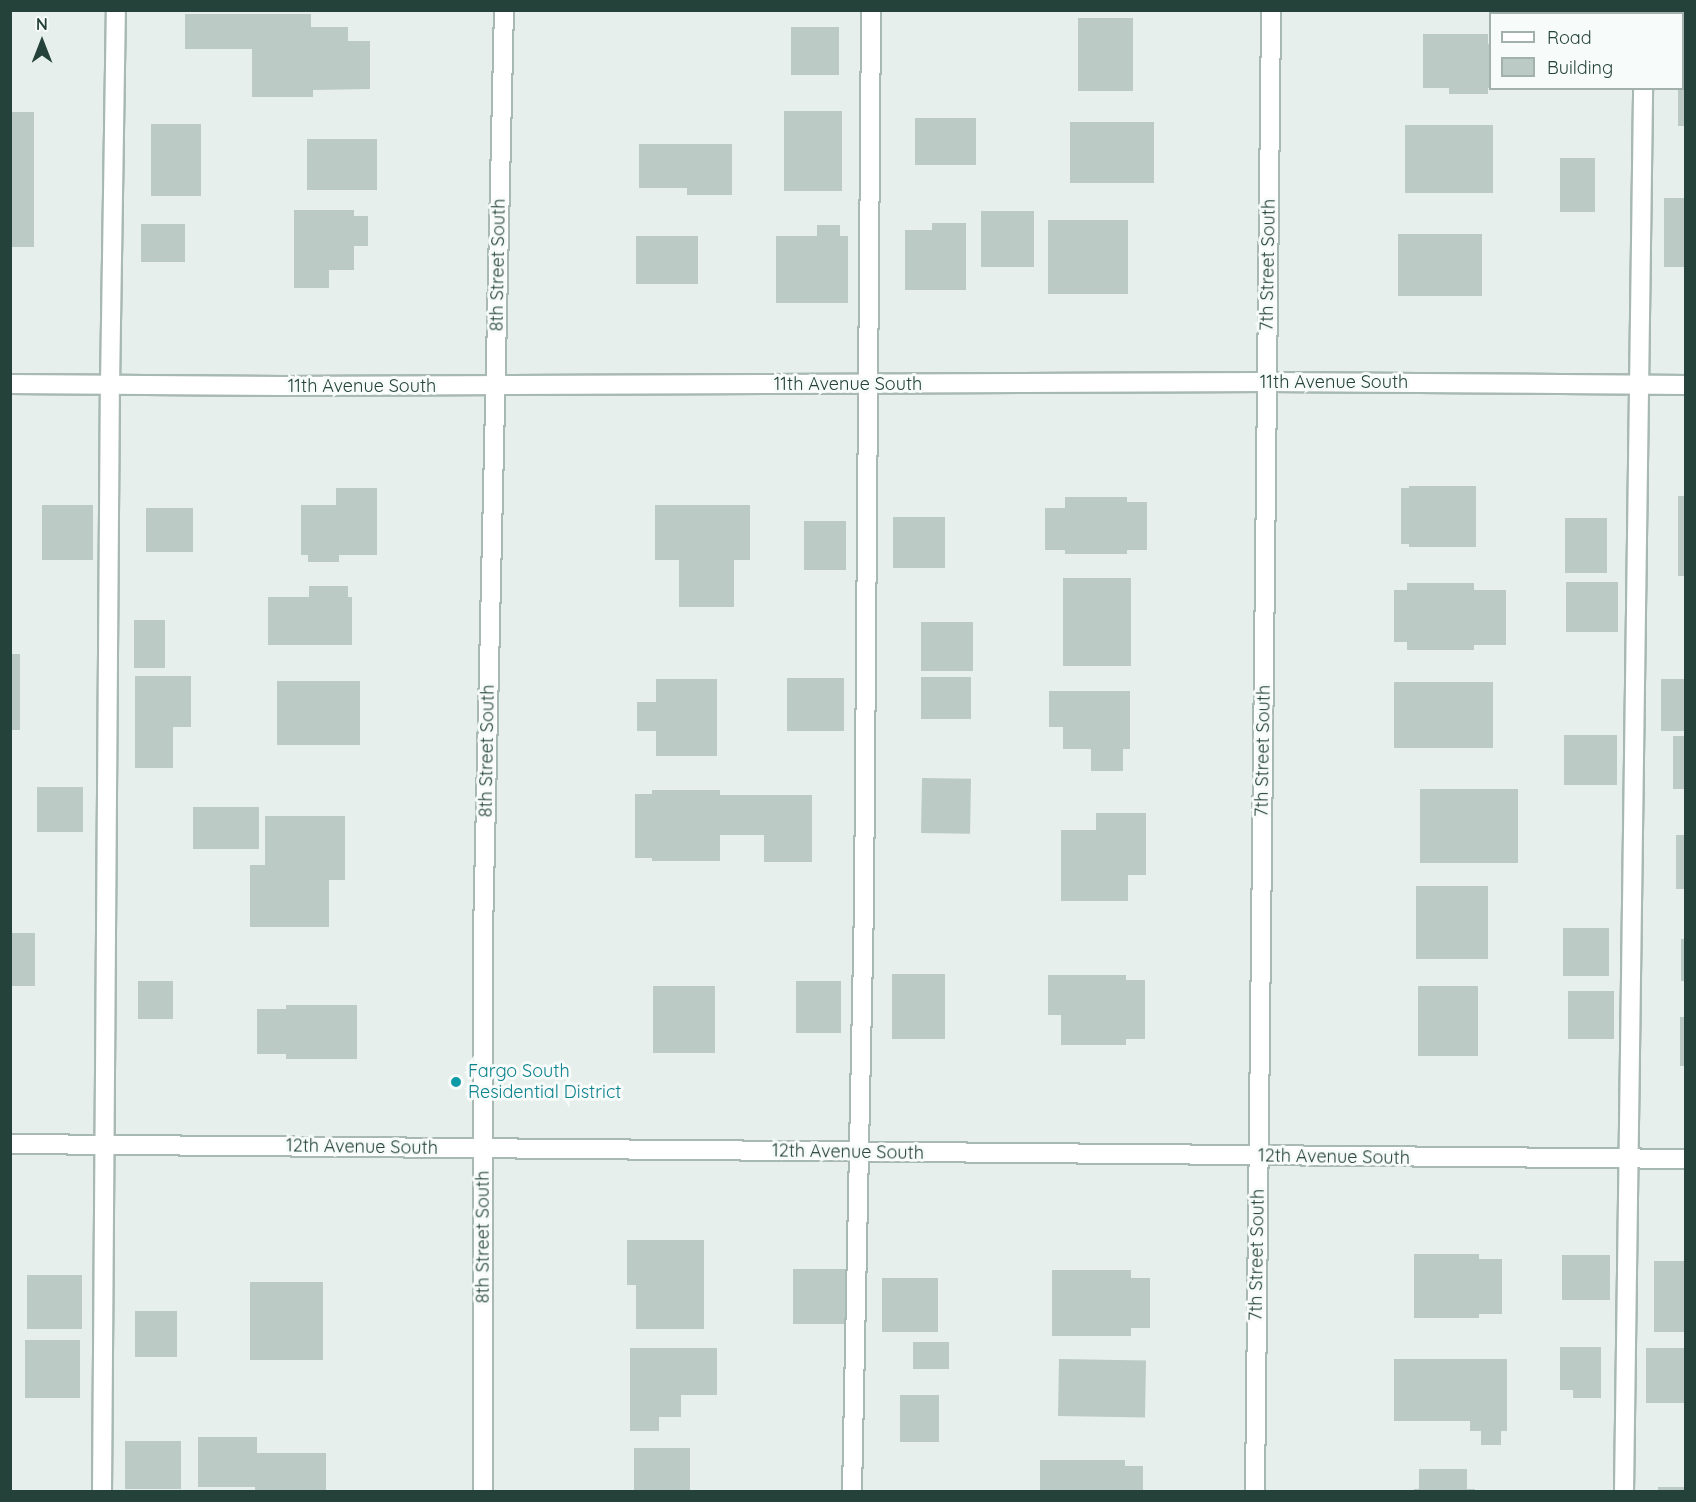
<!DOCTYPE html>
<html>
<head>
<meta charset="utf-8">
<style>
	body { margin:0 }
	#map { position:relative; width:1696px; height:1502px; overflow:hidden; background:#e6efeb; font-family:Quicksand,sans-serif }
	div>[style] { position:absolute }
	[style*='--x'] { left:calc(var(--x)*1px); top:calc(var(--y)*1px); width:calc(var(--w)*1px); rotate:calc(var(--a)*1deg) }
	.building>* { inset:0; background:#bbcac4; transform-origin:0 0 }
	.roads { filter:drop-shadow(2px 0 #a8b8b2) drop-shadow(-2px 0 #a8b8b2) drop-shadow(0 2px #a8b8b2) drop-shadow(0 -2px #a8b8b2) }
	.service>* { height:18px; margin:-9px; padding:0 9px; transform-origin:9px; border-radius:9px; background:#fff }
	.minor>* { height:18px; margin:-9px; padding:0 9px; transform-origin:9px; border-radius:9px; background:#fff }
	.dots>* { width:16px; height:16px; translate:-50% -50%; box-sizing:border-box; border:3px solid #f7fbf9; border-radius:50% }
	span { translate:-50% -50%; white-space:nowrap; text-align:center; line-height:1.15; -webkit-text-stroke:6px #f7fbf9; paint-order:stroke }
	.street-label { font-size:18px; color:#24423a }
	.culture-label { font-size:18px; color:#0d838f }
	.left { translate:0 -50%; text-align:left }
	.frame { position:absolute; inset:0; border:12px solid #24423a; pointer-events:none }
	.legend { position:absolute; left:1489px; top:12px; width:195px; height:78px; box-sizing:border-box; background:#f7fbf9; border:2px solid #a3b1ad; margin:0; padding:8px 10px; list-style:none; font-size:18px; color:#24423a }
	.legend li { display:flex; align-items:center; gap:12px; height:30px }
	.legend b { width:30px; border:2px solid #a3b1ad }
	.north { position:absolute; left:12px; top:12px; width:60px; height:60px; -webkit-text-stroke:4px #f7fbf9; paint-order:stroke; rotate:0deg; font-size:16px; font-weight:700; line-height:24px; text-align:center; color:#24423a }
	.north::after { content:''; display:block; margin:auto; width:21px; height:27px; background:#24423a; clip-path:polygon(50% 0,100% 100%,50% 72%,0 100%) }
</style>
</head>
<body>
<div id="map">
	<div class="building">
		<i style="clip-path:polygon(185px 14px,311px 14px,311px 27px,348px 27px,348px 41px,370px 41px,370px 89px,313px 90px,313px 97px,252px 97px,252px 49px,185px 49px)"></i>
		<i style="left:1078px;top:18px;width:55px;height:73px"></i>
		<i style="left:791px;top:27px;width:48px;height:48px"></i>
		<i style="clip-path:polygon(1423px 34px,1488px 34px,1488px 44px,1490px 44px,1490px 88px,1488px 88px,1488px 94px,1449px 94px,1449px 88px,1423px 88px)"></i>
		<i style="clip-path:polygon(1682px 72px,1686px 72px,1686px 126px,1678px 126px,1678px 88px,1682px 88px)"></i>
		<i style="left:784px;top:111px;width:58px;height:80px"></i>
		<i style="left:10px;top:112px;width:24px;height:135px"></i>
		<i style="left:915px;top:118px;width:61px;height:47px"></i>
		<i style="left:1070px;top:122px;width:84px;height:61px"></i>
		<i style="left:151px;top:124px;width:50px;height:72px"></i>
		<i style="left:1405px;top:125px;width:88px;height:68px"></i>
		<i style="left:307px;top:139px;width:70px;height:51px"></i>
		<i style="clip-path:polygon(639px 144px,732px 144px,732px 195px,687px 195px,687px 188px,639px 188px)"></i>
		<i style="left:1560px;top:158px;width:35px;height:54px"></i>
		<i style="left:1664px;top:198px;width:22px;height:69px"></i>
		<i style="clip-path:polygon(294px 210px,354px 210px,354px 216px,368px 216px,368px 246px,354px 246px,354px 270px,329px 270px,329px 288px,294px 288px)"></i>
		<i style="left:981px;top:211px;width:53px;height:56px"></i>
		<i style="left:1048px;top:220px;width:80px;height:74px"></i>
		<i style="clip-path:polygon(932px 223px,966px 223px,966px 290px,905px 290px,905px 230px,932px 230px)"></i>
		<i style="left:141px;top:224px;width:44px;height:38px"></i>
		<i style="clip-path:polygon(817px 225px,840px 225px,840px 236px,848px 236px,848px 303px,776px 303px,776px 236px,817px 236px)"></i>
		<i style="left:1398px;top:234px;width:84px;height:62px"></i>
		<i style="left:636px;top:236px;width:62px;height:48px"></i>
		<i style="clip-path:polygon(1409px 486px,1476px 486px,1476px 547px,1409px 547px,1409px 544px,1401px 544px,1401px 488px,1409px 488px)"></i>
		<i style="clip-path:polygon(336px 488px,377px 488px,377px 555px,339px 555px,339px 562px,308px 562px,308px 555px,301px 555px,301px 505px,336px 505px)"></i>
		<i style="left:1678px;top:496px;width:8px;height:80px"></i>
		<i style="clip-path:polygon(1065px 497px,1127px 497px,1127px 502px,1147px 502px,1147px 550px,1127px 550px,1127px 554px,1065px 554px,1065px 550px,1045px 550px,1045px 508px,1065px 508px)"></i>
		<i style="left:42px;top:505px;width:51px;height:55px"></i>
		<i style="clip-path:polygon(655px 505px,750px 505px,750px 560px,734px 560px,734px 607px,679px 607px,679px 560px,655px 560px)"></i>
		<i style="left:146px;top:508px;width:47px;height:44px"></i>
		<i style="left:893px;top:517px;width:52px;height:51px"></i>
		<i style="left:1565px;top:518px;width:42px;height:55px"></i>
		<i style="left:804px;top:521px;width:42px;height:49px"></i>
		<i style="left:1063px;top:578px;width:68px;height:88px"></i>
		<i style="left:1566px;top:582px;width:52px;height:50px"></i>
		<i style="clip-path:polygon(1407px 583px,1474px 583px,1474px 590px,1506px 590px,1506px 645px,1474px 645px,1474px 650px,1407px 650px,1407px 642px,1394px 642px,1394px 590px,1407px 590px)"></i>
		<i style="clip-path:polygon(309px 586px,348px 586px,348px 597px,352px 597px,352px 645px,268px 645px,268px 597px,309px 597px)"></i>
		<i style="left:134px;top:620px;width:31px;height:48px"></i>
		<i style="left:921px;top:622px;width:52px;height:49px"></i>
		<i style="left:10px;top:654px;width:10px;height:76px"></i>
		<i style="clip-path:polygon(135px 676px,191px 676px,191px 727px,173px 727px,173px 768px,135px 768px)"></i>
		<i style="left:921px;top:677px;width:50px;height:42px"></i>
		<i style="left:787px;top:678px;width:57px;height:53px"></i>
		<i style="clip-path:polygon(656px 679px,717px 679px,717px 756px,656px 756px,656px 731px,637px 731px,637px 702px,656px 702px)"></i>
		<i style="left:1661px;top:679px;width:25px;height:52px"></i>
		<i style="left:277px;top:681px;width:83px;height:64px"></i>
		<i style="left:1394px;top:682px;width:99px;height:66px"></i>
		<i style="clip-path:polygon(1049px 691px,1130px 691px,1130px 749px,1123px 749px,1123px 771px,1091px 771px,1091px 749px,1063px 749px,1063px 727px,1049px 727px)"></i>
		<i style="left:1564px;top:735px;width:53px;height:50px"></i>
		<i style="left:1673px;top:736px;width:13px;height:53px"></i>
		<i style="left:922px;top:778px;width:49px;height:55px;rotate:1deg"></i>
		<i style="left:37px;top:787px;width:46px;height:45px"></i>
		<i style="left:1420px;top:789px;width:98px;height:74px"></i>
		<i style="clip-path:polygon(652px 790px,720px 790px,720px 795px,812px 795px,812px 862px,764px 862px,764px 835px,720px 835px,720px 861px,652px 861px,652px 858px,635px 858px,635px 794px,652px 794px)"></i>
		<i style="left:193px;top:807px;width:66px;height:42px"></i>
		<i style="clip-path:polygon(1096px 813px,1146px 813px,1146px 875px,1128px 875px,1128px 901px,1061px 901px,1061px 830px,1096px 830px)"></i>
		<i style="clip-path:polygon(265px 816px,345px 816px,345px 880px,329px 880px,329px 927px,250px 927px,250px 865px,265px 865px)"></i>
		<i style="left:1676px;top:835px;width:10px;height:54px"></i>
		<i style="left:1416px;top:886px;width:72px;height:73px"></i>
		<i style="left:1563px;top:928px;width:46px;height:48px"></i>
		<i style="left:10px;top:933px;width:25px;height:53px"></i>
		<i style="left:1681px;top:939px;width:5px;height:42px"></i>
		<i style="left:892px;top:974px;width:53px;height:65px"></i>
		<i style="clip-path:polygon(1048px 975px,1126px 975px,1126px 980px,1145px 980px,1145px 1039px,1126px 1039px,1126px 1045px,1061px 1045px,1061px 1015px,1048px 1015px)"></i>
		<i style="left:138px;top:981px;width:35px;height:38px"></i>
		<i style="left:796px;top:981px;width:45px;height:52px"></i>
		<i style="left:653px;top:986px;width:62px;height:67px"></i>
		<i style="left:1418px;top:986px;width:60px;height:70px"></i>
		<i style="left:1568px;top:991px;width:46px;height:48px"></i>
		<i style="clip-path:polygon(286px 1005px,357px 1005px,357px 1059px,286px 1059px,286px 1054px,257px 1054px,257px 1009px,286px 1009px)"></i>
		<i style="left:1680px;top:1017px;width:6px;height:49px"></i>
		<i style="clip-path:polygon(627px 1240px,704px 1240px,704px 1329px,636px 1329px,636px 1285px,627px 1285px)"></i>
		<i style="clip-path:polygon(1414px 1254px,1479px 1254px,1479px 1259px,1502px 1259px,1502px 1314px,1479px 1314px,1479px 1318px,1414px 1318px)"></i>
		<i style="left:1562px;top:1255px;width:48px;height:45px"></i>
		<i style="left:1654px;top:1261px;width:32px;height:71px"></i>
		<i style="left:793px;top:1269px;width:53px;height:55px"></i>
		<i style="clip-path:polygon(1052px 1270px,1131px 1270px,1131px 1278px,1150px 1278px,1150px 1328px,1131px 1328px,1131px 1336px,1052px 1336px)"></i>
		<i style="left:27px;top:1275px;width:55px;height:54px"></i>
		<i style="left:882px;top:1278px;width:56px;height:54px"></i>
		<i style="left:250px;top:1282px;width:73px;height:78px"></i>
		<i style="left:135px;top:1311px;width:42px;height:46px"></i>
		<i style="left:25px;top:1340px;width:55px;height:58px"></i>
		<i style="left:913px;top:1342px;width:36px;height:27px"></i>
		<i style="clip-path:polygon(1560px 1347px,1601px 1347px,1601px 1398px,1573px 1398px,1573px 1390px,1560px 1390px)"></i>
		<i style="clip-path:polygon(630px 1348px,717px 1348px,717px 1395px,681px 1395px,681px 1417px,659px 1417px,659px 1431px,630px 1431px)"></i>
		<i style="left:1646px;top:1348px;width:40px;height:55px"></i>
		<i style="left:1059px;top:1359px;width:87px;height:57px;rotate:1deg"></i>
		<i style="clip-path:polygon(1394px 1359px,1507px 1359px,1507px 1431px,1501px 1431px,1501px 1445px,1481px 1445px,1481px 1431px,1470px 1431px,1470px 1421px,1394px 1421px)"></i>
		<i style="left:900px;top:1395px;width:39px;height:47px"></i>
		<i style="clip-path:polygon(198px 1437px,257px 1437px,257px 1453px,326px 1453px,326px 1492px,255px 1492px,255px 1487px,198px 1487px)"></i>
		<i style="left:125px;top:1441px;width:56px;height:48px"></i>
		<i style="left:634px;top:1448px;width:56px;height:44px"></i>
		<i style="clip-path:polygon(1040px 1460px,1125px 1460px,1125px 1466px,1143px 1466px,1143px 1492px,1040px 1492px)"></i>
		<i style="clip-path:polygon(1419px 1469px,1467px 1469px,1467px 1489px,1475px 1489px,1475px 1492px,1414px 1492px,1414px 1489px,1419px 1489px)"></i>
		<i style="left:1658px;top:1487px;width:28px;height:5px"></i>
	</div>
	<div class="roads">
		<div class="service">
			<i style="--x:1644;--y:14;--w:4;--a:-90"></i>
			<i style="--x:102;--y:1492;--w:1107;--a:-89.59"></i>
			<i style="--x:110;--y:385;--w:375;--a:-89.1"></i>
			<i style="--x:852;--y:1492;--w:589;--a:-88.83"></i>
			<i style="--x:864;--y:903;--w:893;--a:-89.55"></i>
			<i style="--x:1624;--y:1492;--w:1404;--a:-89.22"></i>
		</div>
		<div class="minor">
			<i style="--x:10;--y:384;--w:272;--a:0.4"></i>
			<i style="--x:282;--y:386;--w:984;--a:-0.23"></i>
			<i style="--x:1266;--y:382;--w:420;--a:0.4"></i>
			<i style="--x:10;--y:1144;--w:1676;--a:0.51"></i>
			<i style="--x:483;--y:1492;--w:559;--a:-90"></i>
			<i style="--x:483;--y:933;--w:923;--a:-88.7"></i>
			<i style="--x:1255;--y:1492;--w:1482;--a:-89.38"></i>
		</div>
	</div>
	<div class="dots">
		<i style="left:456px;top:1082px;background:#0f9aa8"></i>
	</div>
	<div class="street-label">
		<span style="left:498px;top:265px;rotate:-89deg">8th Street South</span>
		<span style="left:1268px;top:265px;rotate:-89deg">7th Street South</span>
		<span style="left:1334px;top:382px">11th Avenue South</span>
		<span style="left:848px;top:384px">11th Avenue South</span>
		<span style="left:362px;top:386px">11th Avenue South</span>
		<span style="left:487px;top:751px;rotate:-89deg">8th Street South</span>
		<span style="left:1263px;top:751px;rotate:-89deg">7th Street South</span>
		<span style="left:362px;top:1147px;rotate:1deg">12th Avenue South</span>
		<span style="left:848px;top:1152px;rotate:1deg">12th Avenue South</span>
		<span style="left:1334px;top:1157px;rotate:1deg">12th Avenue South</span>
		<span style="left:483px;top:1237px;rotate:-90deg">8th Street South</span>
		<span style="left:1257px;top:1255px;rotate:-89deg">7th Street South</span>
	</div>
	<div class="culture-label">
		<span class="left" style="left:468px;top:1082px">Fargo South<br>Residential District</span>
	</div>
	<div class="frame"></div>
	<ul class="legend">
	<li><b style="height:8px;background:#fff"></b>Road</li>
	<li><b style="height:16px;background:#bbcac4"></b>Building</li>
	</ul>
	<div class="north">N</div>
</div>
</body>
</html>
